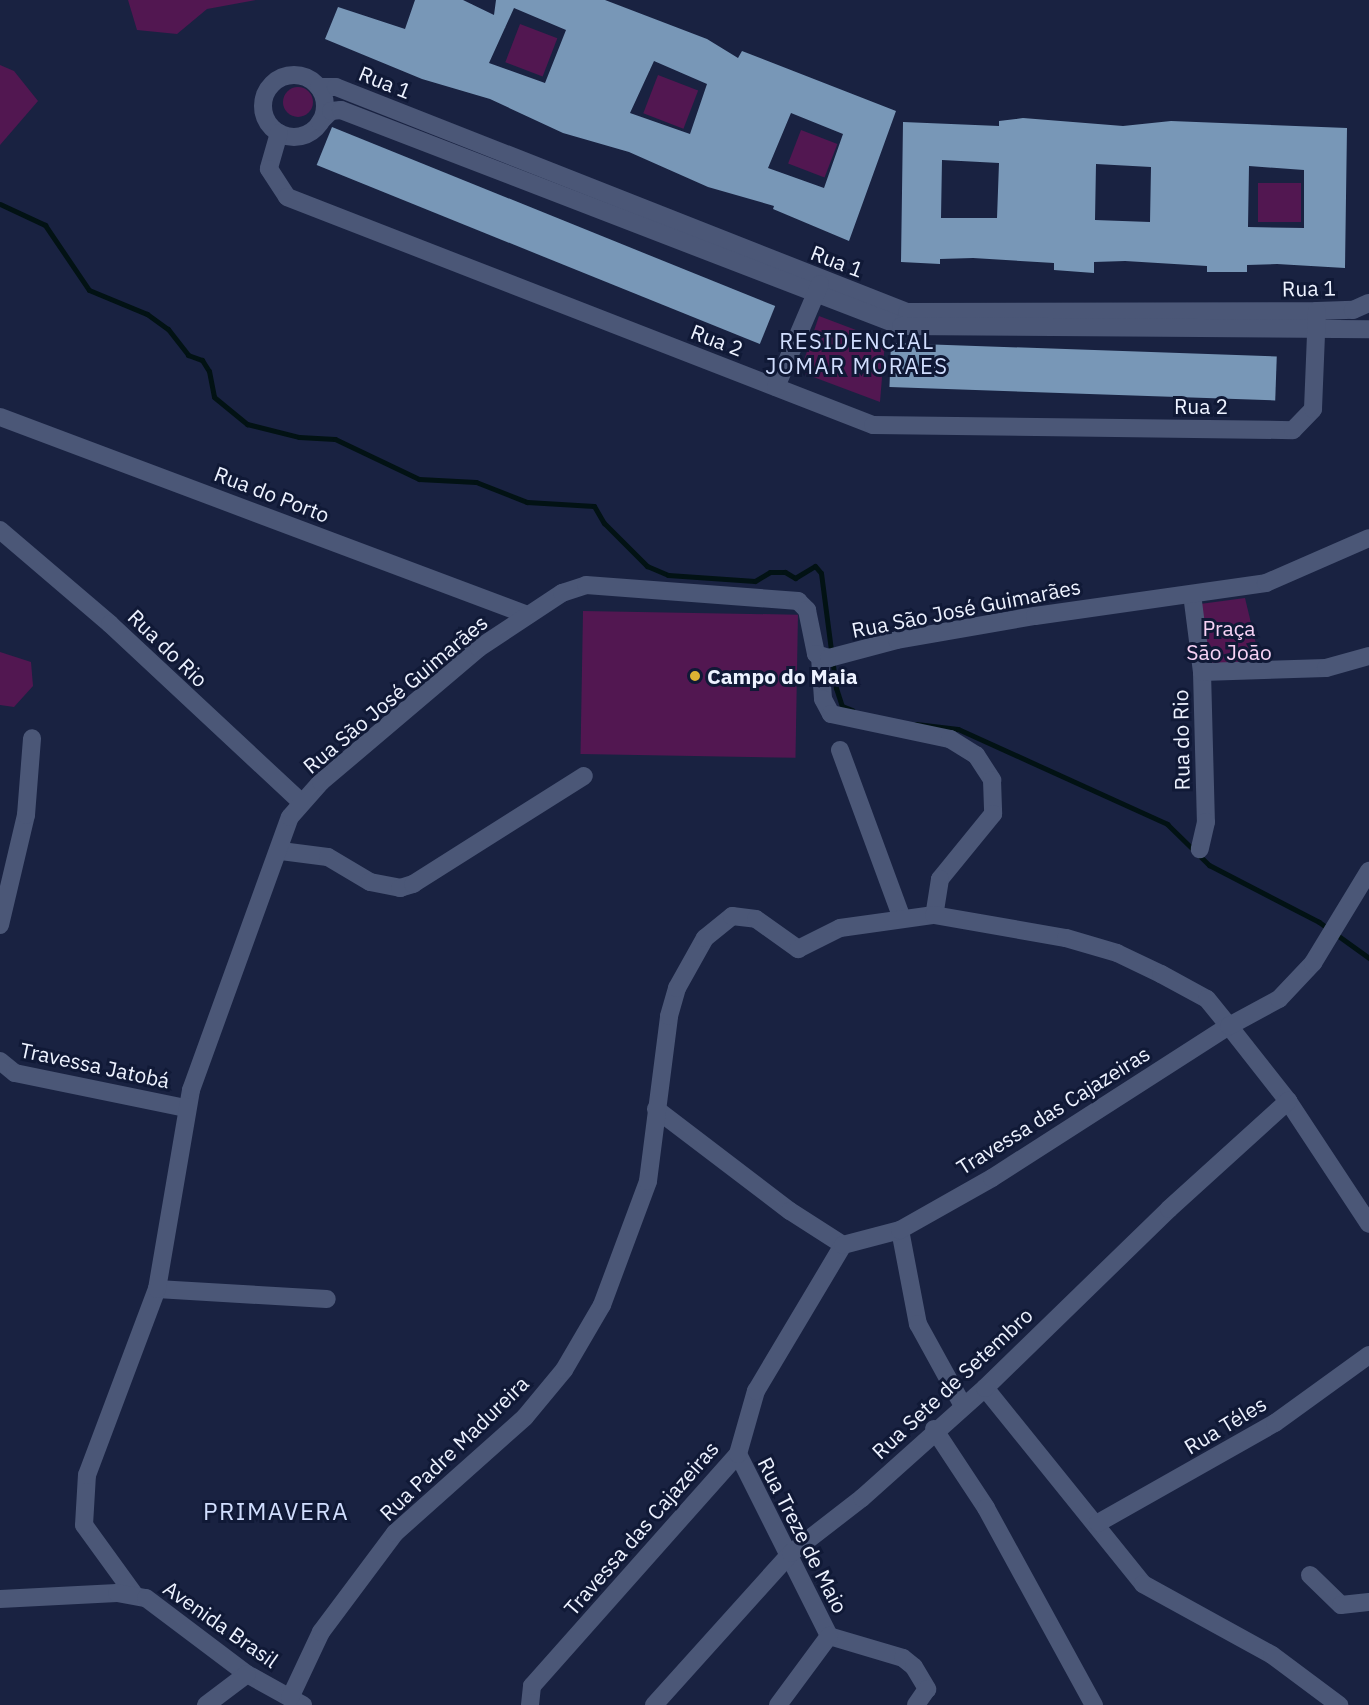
<!DOCTYPE html>
<html>
<head>
<meta charset="utf-8">
<style>
	body { margin:0 }
	#map { position:relative; width:1369px; height:1705px; overflow:hidden; background:#192241; font-family:"IBM Plex Sans",sans-serif }
	div>[style] { position:absolute }
	[style*='--x'] { left:calc(var(--x)*1px); top:calc(var(--y)*1px); width:calc(var(--w)*1px); rotate:calc(var(--a)*1deg) }
	.green>* { inset:0; background:#521751; transform-origin:0 0 }
	.round { border-radius:50% }
	.stream>* { height:5px; margin:-2.5px; padding:0 2.5px; transform-origin:2.5px; border-radius:2.5px; background:#021214 }
	.building>* { inset:0; background:#7897b7; transform-origin:0 0 }
	.minor>* { height:18px; margin:-9px; padding:0 9px; transform-origin:9px; border-radius:9px; background:#4b5777 }
	.minor>.ring { margin:-9px; padding:0; box-sizing:content-box; background:none; border:18px solid #4b5777; border-radius:50% }
	.dots>* { width:16px; height:16px; translate:-50% -50%; box-sizing:border-box; border:3px solid #101936; border-radius:50% }
	span { translate:-50% -50%; white-space:nowrap; text-align:center; line-height:1.15; -webkit-text-stroke:6px #101936; paint-order:stroke }
	.street-label { font-size:21px; color:#edf2ff }
	.park-label { font-size:21px; color:#f8d3f5 }
	.poi-label { font-size:21px; color:#edf2ff; font-weight:700 }
	.left { translate:0 -50%; text-align:left }
	.neighbourhood-label { font-size:22px; color:#d1defe; letter-spacing:1.5px }
	.quarter-label { font-size:24px; color:#d1defe; letter-spacing:1.5px }
</style>
</head>
<body>
<div id="map">
	<div class="green">
		<i style="clip-path:polygon(128px 0,256px 0,207px 9px,177px 34px,137px 30px)"></i>
		<i style="left:520px;top:24px;width:40px;height:41px;rotate:21deg"></i>
		<i style="clip-path:polygon(0 65px,14px 71px,38px 101px,0 145px)"></i>
		<i style="left:658px;top:75px;width:43px;height:41px;rotate:21deg"></i>
		<i class="round" style="left:283px;top:87px;width:30px;height:30px"></i>
		<i style="left:801px;top:130px;width:39px;height:36px;rotate:21deg"></i>
		<i style="left:1258px;top:183px;width:43px;height:39px"></i>
		<i style="clip-path:polygon(819px 316px,885px 341px,880px 402px,800px 372px)"></i>
		<i style="clip-path:polygon(1245px 598px,1261px 665px,1207px 667px,1200px 604px)"></i>
		<i style="left:583px;top:611px;width:215px;height:143px;rotate:1deg"></i>
		<i style="clip-path:polygon(0 652px,31px 662px,33px 686px,14px 707px,0 705px)"></i>
	</div>
	<div class="stream">
		<i style="--x:0;--y:204;--w:50;--a:25"></i>
		<i style="--x:45;--y:225;--w:78;--a:55.9"></i>
		<i style="--x:89;--y:290;--w:63;--a:22.5"></i>
		<i style="--x:147;--y:314;--w:26;--a:36"></i>
		<i style="--x:168;--y:329;--w:33;--a:52"></i>
		<i style="--x:188;--y:355;--w:15;--a:20"></i>
		<i style="--x:202;--y:360;--w:13;--a:58"></i>
		<i style="--x:209;--y:371;--w:26;--a:79"></i>
		<i style="--x:214;--y:397;--w:43;--a:39.3"></i>
		<i style="--x:247;--y:424;--w:54;--a:14"></i>
		<i style="--x:299;--y:437;--w:36;--a:3"></i>
		<i style="--x:335;--y:439;--w:93;--a:25.5"></i>
		<i style="--x:419;--y:479;--w:57;--a:3"></i>
		<i style="--x:476;--y:482;--w:55;--a:21.4"></i>
		<i style="--x:527;--y:502;--w:67;--a:3.4"></i>
		<i style="--x:594;--y:506;--w:20;--a:60"></i>
		<i style="--x:604;--y:523;--w:61;--a:45"></i>
		<i style="--x:647;--y:566;--w:23;--a:23"></i>
		<i style="--x:668;--y:575;--w:87;--a:3.9"></i>
		<i style="--x:755;--y:581;--w:17;--a:-31"></i>
		<i style="--x:770;--y:572;--w:15;--a:0"></i>
		<i style="--x:785;--y:572;--w:12;--a:31"></i>
		<i style="--x:795;--y:578;--w:23;--a:-31"></i>
		<i style="--x:815;--y:566;--w:9;--a:49"></i>
		<i style="--x:821;--y:573;--w:116;--a:82.6"></i>
		<i style="--x:836;--y:688;--w:19;--a:72"></i>
		<i style="--x:842;--y:706;--w:11;--a:22"></i>
		<i style="--x:916;--y:724;--w:42;--a:6.8"></i>
		<i style="--x:958;--y:729;--w:230;--a:24.4"></i>
		<i style="--x:1167;--y:824;--w:59;--a:44.3"></i>
		<i style="--x:1209;--y:865;--w:124;--a:27.4"></i>
		<i style="--x:1319;--y:922;--w:62;--a:35.8"></i>
	</div>
	<div class="building">
		<i style="clip-path:polygon(evenodd,415px 0,463px 0,494px 15px,496px 0,605px 0,707px 39px,738px 58px,742px 51px,896px 111px,849px 241px,773px 209px,774px 206px,708px 187px,629px 152px,563px 133px,490px 99px,422px 79px,325px 39px,338px 7px,405px 29px,415px 0,514px 8px,566px 30px,545px 83px,489px 63px,514px 8px,415px 0,654px 61px,707px 84px,690px 134px,630px 113px,654px 61px,415px 0,791px 113px,843px 134px,824px 188px,768px 168px,791px 113px)"></i>
		<i style="clip-path:polygon(evenodd,1023px 118px,1123px 126px,1171px 121px,1347px 128px,1345px 268px,1277px 264px,1247px 265px,1247px 272px,1207px 272px,1207px 266px,1125px 261px,1094px 262px,1094px 273px,1054px 270px,1054px 263px,973px 258px,940px 259px,940px 264px,901px 262px,903px 122px,999px 126px,999px 121px,1023px 118px,942px 160px,999px 163px,997px 218px,941px 218px,942px 160px,1023px 118px,1096px 164px,1151px 167px,1150px 222px,1095px 220px,1096px 164px,1023px 118px,1249px 166px,1304px 170px,1304px 228px,1248px 227px,1249px 166px)"></i>
		<i style="left:332px;top:127px;width:478px;height:41px;rotate:22deg"></i>
		<i style="left:891px;top:343px;width:386px;height:44px;rotate:2deg"></i>
	</div>
	<div class="minor">
		<i class="ring" style="left:263px;top:75px;width:44px;height:44px"></i>
		<i style="--x:319;--y:87;--w:17;--a:0"></i>
		<i style="--x:336;--y:87;--w:614;--a:21.51"></i>
		<i style="--x:907;--y:312;--w:410;--a:-0.1"></i>
		<i style="--x:1317;--y:311;--w:36;--a:-2"></i>
		<i style="--x:1353;--y:310;--w:17;--a:-24"></i>
		<i style="--x:320;--y:122;--w:16;--a:-45"></i>
		<i style="--x:331;--y:111;--w:10;--a:-6"></i>
		<i style="--x:341;--y:110;--w:600;--a:21.09"></i>
		<i style="--x:901;--y:326;--w:468;--a:0.4"></i>
		<i style="--x:279;--y:133;--w:37;--a:106"></i>
		<i style="--x:269;--y:169;--w:33;--a:57"></i>
		<i style="--x:287;--y:197;--w:629;--a:21.26"></i>
		<i style="--x:873;--y:425;--w:420;--a:0.7"></i>
		<i style="--x:1293;--y:430;--w:29;--a:-46"></i>
		<i style="--x:1313;--y:409;--w:98;--a:-87.7"></i>
		<i style="--x:776;--y:387;--w:112;--a:-66.9"></i>
		<i style="--x:0;--y:417;--w:564;--a:20.56"></i>
		<i style="--x:0;--y:530;--w:145;--a:40.5"></i>
		<i style="--x:110;--y:624;--w:262;--a:43"></i>
		<i style="--x:1192;--y:594;--w:79;--a:82.7"></i>
		<i style="--x:1202;--y:672;--w:150;--a:88.5"></i>
		<i style="--x:1206;--y:822;--w:28;--a:103"></i>
		<i style="--x:820;--y:657;--w:42;--a:85.9"></i>
		<i style="--x:823;--y:699;--w:17;--a:62"></i>
		<i style="--x:831;--y:714;--w:122;--a:11.9"></i>
		<i style="--x:950;--y:739;--w:31;--a:32"></i>
		<i style="--x:976;--y:755;--w:30;--a:57"></i>
		<i style="--x:992;--y:780;--w:34;--a:88"></i>
		<i style="--x:993;--y:814;--w:84;--a:129.2"></i>
		<i style="--x:940;--y:879;--w:36;--a:99"></i>
		<i style="--x:1202;--y:672;--w:124;--a:-1.8"></i>
		<i style="--x:1326;--y:668;--w:45;--a:-15.6"></i>
		<i style="--x:840;--y:750;--w:177;--a:69.8"></i>
		<i style="--x:281;--y:851;--w:47;--a:7.3"></i>
		<i style="--x:328;--y:857;--w:49;--a:30.8"></i>
		<i style="--x:370;--y:882;--w:31;--a:11"></i>
		<i style="--x:400;--y:888;--w:14;--a:-17"></i>
		<i style="--x:413;--y:884;--w:202;--a:-32.3"></i>
		<i style="--x:0;--y:925;--w:113;--a:-76.7"></i>
		<i style="--x:26;--y:815;--w:77;--a:-85.5"></i>
		<i style="--x:0;--y:1061;--w:19;--a:39"></i>
		<i style="--x:15;--y:1073;--w:174;--a:11.6"></i>
		<i style="--x:656;--y:1109;--w:168;--a:37.3"></i>
		<i style="--x:790;--y:1211;--w:63;--a:32.7"></i>
		<i style="--x:900;--y:1230;--w:96;--a:79.2"></i>
		<i style="--x:918;--y:1324;--w:94;--a:61.2"></i>
		<i style="--x:157;--y:1289;--w:170;--a:3.4"></i>
		<i style="--x:985;--y:1388;--w:252;--a:51.1"></i>
		<i style="--x:1143;--y:1584;--w:147;--a:28.8"></i>
		<i style="--x:1272;--y:1655;--w:84;--a:36.7"></i>
		<i style="--x:934;--y:1429;--w:95;--a:56.6"></i>
		<i style="--x:986;--y:1508;--w:225;--a:61.3"></i>
		<i style="--x:738;--y:1454;--w:203;--a:63.4"></i>
		<i style="--x:829;--y:1636;--w:77;--a:16.6"></i>
		<i style="--x:903;--y:1658;--w:14;--a:39"></i>
		<i style="--x:914;--y:1667;--w:26;--a:59"></i>
		<i style="--x:927;--y:1689;--w:19;--a:125"></i>
		<i style="--x:1098;--y:1523;--w:203;--a:-29.5"></i>
		<i style="--x:1275;--y:1423;--w:116;--a:-35.9"></i>
		<i style="--x:1310;--y:1575;--w:43;--a:44.1"></i>
		<i style="--x:1341;--y:1605;--w:28;--a:-6"></i>
		<i style="--x:134;--y:1594;--w:85;--a:-125.9"></i>
		<i style="--x:84;--y:1525;--w:50;--a:-86.6"></i>
		<i style="--x:87;--y:1475;--w:199;--a:-69.4"></i>
		<i style="--x:157;--y:1289;--w:202;--a:-80.3"></i>
		<i style="--x:191;--y:1090;--w:290;--a:-70.1"></i>
		<i style="--x:290;--y:817;--w:47;--a:-48.5"></i>
		<i style="--x:321;--y:782;--w:207;--a:-40.3"></i>
		<i style="--x:479;--y:648;--w:100;--a:-33.5"></i>
		<i style="--x:562;--y:593;--w:25;--a:-18"></i>
		<i style="--x:586;--y:585;--w:213;--a:4.3"></i>
		<i style="--x:798;--y:601;--w:13;--a:45"></i>
		<i style="--x:807;--y:610;--w:45;--a:78.4"></i>
		<i style="--x:816;--y:654;--w:14;--a:17"></i>
		<i style="--x:829;--y:658;--w:70;--a:-14.8"></i>
		<i style="--x:897;--y:640;--w:140;--a:-9.9"></i>
		<i style="--x:1035;--y:616;--w:233;--a:-8.1"></i>
		<i style="--x:1266;--y:583;--w:112;--a:-23.6"></i>
		<i style="--x:0;--y:1599;--w:117;--a:-2.9"></i>
		<i style="--x:117;--y:1593;--w:29;--a:10"></i>
		<i style="--x:146;--y:1598;--w:126;--a:37"></i>
		<i style="--x:247;--y:1674;--w:64;--a:29"></i>
		<i style="--x:290;--y:1698;--w:73;--a:-64.8"></i>
		<i style="--x:321;--y:1632;--w:124;--a:-53.2"></i>
		<i style="--x:395;--y:1533;--w:174;--a:-41.7"></i>
		<i style="--x:525;--y:1417;--w:61;--a:-50.3"></i>
		<i style="--x:564;--y:1370;--w:75;--a:-59.7"></i>
		<i style="--x:602;--y:1305;--w:132;--a:-69.6"></i>
		<i style="--x:648;--y:1181;--w:166;--a:-82.7"></i>
		<i style="--x:669;--y:1016;--w:29;--a:-74"></i>
		<i style="--x:677;--y:988;--w:57;--a:-60.8"></i>
		<i style="--x:705;--y:938;--w:35;--a:-39"></i>
		<i style="--x:732;--y:916;--w:24;--a:7"></i>
		<i style="--x:756;--y:919;--w:52;--a:35.5"></i>
		<i style="--x:798;--y:949;--w:47;--a:-26.6"></i>
		<i style="--x:840;--y:928;--w:95;--a:-7.9"></i>
		<i style="--x:934;--y:915;--w:134;--a:9.9"></i>
		<i style="--x:1066;--y:938;--w:53;--a:16.4"></i>
		<i style="--x:1117;--y:953;--w:49;--a:25.5"></i>
		<i style="--x:1161;--y:974;--w:52;--a:28.5"></i>
		<i style="--x:1207;--y:999;--w:35;--a:51"></i>
		<i style="--x:1229;--y:1026;--w:95;--a:51.8"></i>
		<i style="--x:1288;--y:1101;--w:147;--a:56.6"></i>
		<i style="--x:206;--y:1705;--w:51;--a:-37.1"></i>
		<i style="--x:530;--y:1705;--w:19;--a:-84"></i>
		<i style="--x:532;--y:1686;--w:310;--a:-48.4"></i>
		<i style="--x:738;--y:1454;--w:66;--a:-74.1"></i>
		<i style="--x:756;--y:1391;--w:170;--a:-59.2"></i>
		<i style="--x:843;--y:1245;--w:59;--a:-14.7"></i>
		<i style="--x:900;--y:1230;--w:106;--a:-29.5"></i>
		<i style="--x:992;--y:1178;--w:282;--a:-32.7"></i>
		<i style="--x:1229;--y:1026;--w:57;--a:-28.4"></i>
		<i style="--x:1279;--y:999;--w:50;--a:-46.6"></i>
		<i style="--x:1313;--y:963;--w:108;--a:-58.7"></i>
		<i style="--x:654;--y:1705;--w:205;--a:-48"></i>
		<i style="--x:791;--y:1553;--w:90;--a:-37.8"></i>
		<i style="--x:862;--y:1498;--w:165;--a:-41.8"></i>
		<i style="--x:985;--y:1388;--w:257;--a:-44.2"></i>
		<i style="--x:1169;--y:1209;--w:161;--a:-42.2"></i>
		<i style="--x:778;--y:1705;--w:86;--a:-53.5"></i>
	</div>
	<div class="dots">
		<i style="left:695px;top:676px;background:#ddb233"></i>
	</div>
	<div class="street-label">
		<span style="left:385px;top:82px;rotate:22deg">Rua 1</span>
		<span style="left:837px;top:261px;rotate:21deg">Rua 1</span>
		<span style="left:1309px;top:288px;rotate:-1deg">Rua 1</span>
		<span style="left:717px;top:340px;rotate:21deg">Rua 2</span>
		<span style="left:1201px;top:406px">Rua 2</span>
		<span style="left:272px;top:494px;rotate:21deg">Rua do Porto</span>
		<span style="left:966px;top:608px;rotate:-11deg">Rua São José Guimarães</span>
		<span style="left:168px;top:648px;rotate:44deg">Rua do Rio</span>
		<span style="left:395px;top:694px;rotate:-40deg">Rua São José Guimarães</span>
		<span style="left:1181px;top:740px;rotate:-91deg">Rua do Rio</span>
		<span style="left:95px;top:1065px;rotate:12deg">Travessa Jatobá</span>
		<span style="left:1053px;top:1110px;rotate:-32deg">Travessa das Cajazeiras</span>
		<span style="left:952px;top:1383px;rotate:-43deg">Rua Sete de Setembro</span>
		<span style="left:1225px;top:1425px;rotate:-31deg">Rua Téles</span>
		<span style="left:454px;top:1448px;rotate:-44deg">Rua Padre Madureira</span>
		<span style="left:641px;top:1528px;rotate:-49deg">Travessa das Cajazeiras</span>
		<span style="left:803px;top:1535px;rotate:63deg">Rua Treze de Maio</span>
		<span style="left:221px;top:1624px;rotate:35deg">Avenida Brasil</span>
	</div>
	<div class="park-label">
		<span style="left:1229px;top:640px">Praça<br>São João</span>
	</div>
	<div class="poi-label">
		<span class="left" style="left:707px;top:676px">Campo do Maia</span>
	</div>
	<div class="neighbourhood-label">
		<span style="left:857px;top:353px">RESIDENCIAL<br>JOMAR MORAES</span>
	</div>
	<div class="quarter-label">
		<span style="left:276px;top:1512px">PRIMAVERA</span>
	</div>
</div>
</body>
</html>
